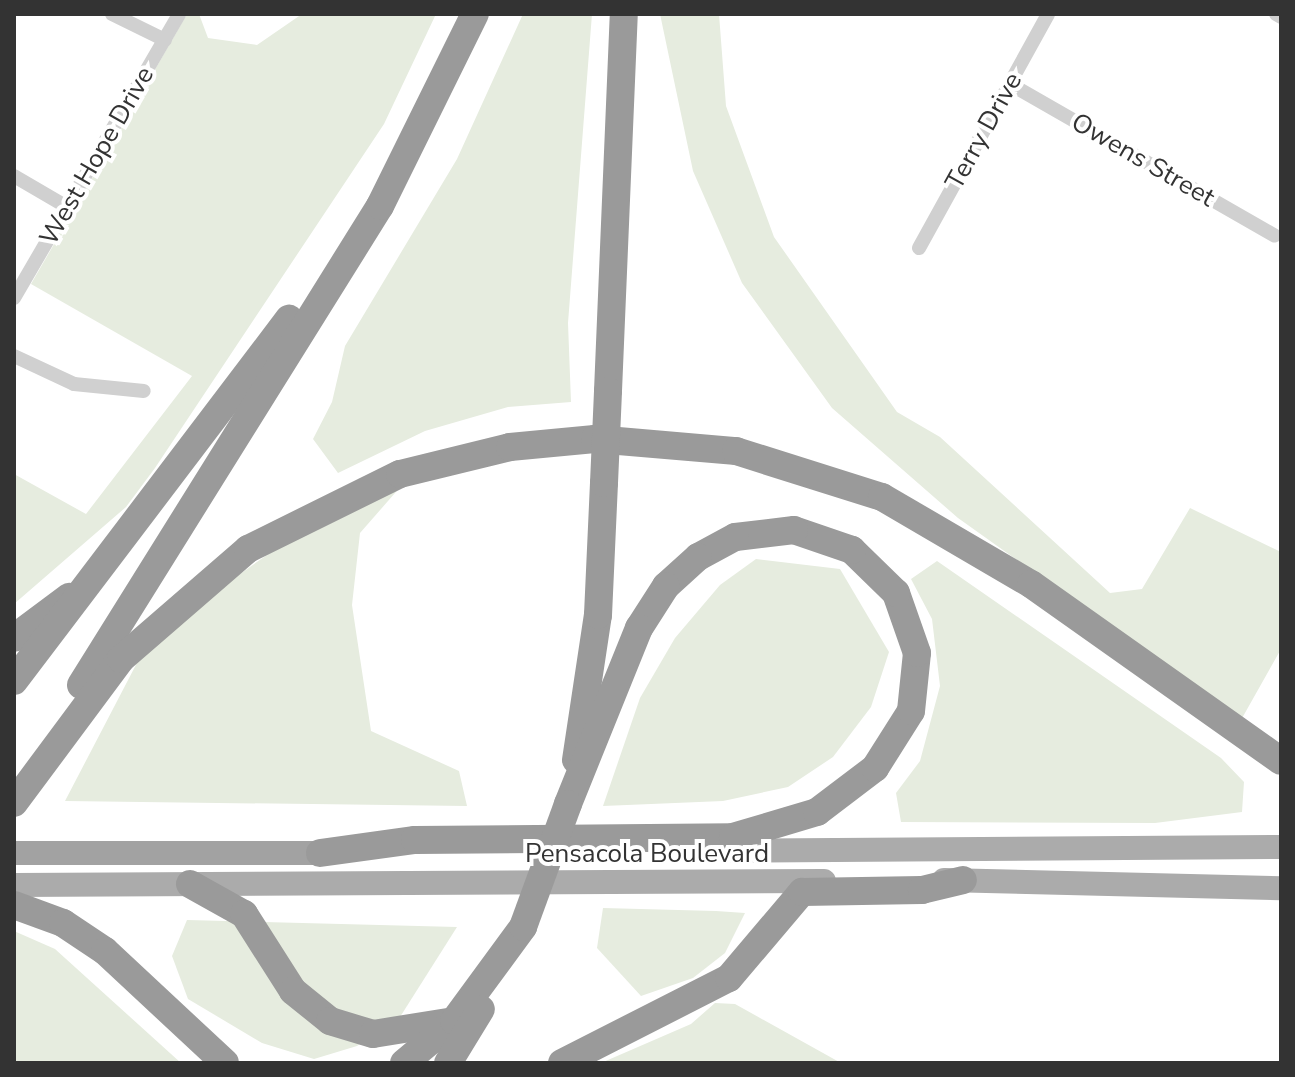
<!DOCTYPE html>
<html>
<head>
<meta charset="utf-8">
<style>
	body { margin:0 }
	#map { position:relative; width:1295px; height:1077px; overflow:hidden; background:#fff; font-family:"Nunito Sans",sans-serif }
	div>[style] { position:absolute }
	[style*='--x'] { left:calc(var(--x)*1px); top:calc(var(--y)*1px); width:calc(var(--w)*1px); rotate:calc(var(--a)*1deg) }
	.green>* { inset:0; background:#e6ecdf }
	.minor>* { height:14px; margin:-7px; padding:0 7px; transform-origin:7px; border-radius:7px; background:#d0d0d0 }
	.primary>* { height:24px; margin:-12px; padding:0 12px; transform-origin:12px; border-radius:12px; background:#ababab }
	.trunk>* { height:24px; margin:-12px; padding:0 12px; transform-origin:12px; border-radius:12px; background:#a2a2a2 }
	.motorway>* { height:28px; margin:-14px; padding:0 14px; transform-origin:14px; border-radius:14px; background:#9a9a9a }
	.motorway-bridge>* { height:28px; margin:-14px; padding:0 14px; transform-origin:14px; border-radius:14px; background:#9a9a9a }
	span { translate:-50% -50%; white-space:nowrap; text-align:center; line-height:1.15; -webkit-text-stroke:8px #fff; paint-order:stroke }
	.street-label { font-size:26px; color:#333 }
	.frame { position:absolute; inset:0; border:16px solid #333; pointer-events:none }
</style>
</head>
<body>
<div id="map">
	<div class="green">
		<i style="clip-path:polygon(187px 14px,199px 14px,208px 38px,257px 45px,302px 14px,436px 14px,384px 124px,155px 468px,126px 507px,14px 604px,14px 474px,86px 514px,192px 376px,31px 284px)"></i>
		<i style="clip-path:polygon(523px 14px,592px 14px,568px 323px,571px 402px,508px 407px,425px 431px,338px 473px,313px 439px,332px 402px,345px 346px,457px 159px)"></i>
		<i style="clip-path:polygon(660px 14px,719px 14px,726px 106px,774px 237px,897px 412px,940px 437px,1110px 593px,1142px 589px,1190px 508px,1281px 552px,1281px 649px,1241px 720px,958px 518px,832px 408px,742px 283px,693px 171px)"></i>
		<i style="clip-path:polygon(402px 485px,360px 533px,352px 605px,371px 731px,459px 771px,467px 806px,65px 801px,139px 659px,203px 600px,284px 543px)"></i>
		<i style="clip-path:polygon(756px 559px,840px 569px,889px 652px,871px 707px,833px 757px,788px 787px,723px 801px,603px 806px,640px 698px,675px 638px,720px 585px)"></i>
		<i style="clip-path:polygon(937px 561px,1221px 758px,1244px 782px,1242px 812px,1155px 823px,901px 822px,896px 793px,920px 761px,940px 686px,932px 619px,911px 579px)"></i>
		<i style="clip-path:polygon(603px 908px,716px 911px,745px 913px,725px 953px,693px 978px,641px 996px,597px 948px)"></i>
		<i style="clip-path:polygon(187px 920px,457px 927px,400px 1017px,357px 1046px,314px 1059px,262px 1043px,188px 999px,172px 956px)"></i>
		<i style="clip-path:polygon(14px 931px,55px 949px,181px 1063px,14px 1063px)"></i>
		<i style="clip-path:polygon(715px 1003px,735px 1004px,841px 1063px,601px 1063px,691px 1024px)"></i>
	</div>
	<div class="minor">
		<i style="--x:112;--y:14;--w:59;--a:26.1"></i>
		<i style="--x:1276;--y:14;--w:6;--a:31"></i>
		<i style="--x:1010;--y:84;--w:305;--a:29.8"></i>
		<i style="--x:14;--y:176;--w:61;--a:30.3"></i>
		<i style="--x:919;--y:248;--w:267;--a:-61.1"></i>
		<i style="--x:14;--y:298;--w:328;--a:-59.8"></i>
		<i style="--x:14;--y:356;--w:66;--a:25"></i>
		<i style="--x:74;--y:384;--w:70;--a:5.7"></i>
	</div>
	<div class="primary">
		<i style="--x:703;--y:851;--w:578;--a:-0.4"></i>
		<i style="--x:944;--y:880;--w:337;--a:1.4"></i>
		<i style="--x:14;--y:885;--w:810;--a:-0.28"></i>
	</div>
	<div class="trunk">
		<i style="--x:14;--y:853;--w:306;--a:0"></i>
	</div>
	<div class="motorway">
		<i style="--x:608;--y:391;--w:377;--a:-87.6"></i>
		<i style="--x:14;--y:638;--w:69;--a:-36.7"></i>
		<i style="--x:14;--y:681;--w:455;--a:-52.8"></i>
		<i style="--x:81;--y:685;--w:565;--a:-58.03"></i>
		<i style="--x:380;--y:206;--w:214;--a:-63.7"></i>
		<i style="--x:576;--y:760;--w:147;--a:-81.4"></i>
		<i style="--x:598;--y:615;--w:132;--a:-87.4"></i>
		<i style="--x:14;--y:803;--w:179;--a:-53.4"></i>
		<i style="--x:121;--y:659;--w:168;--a:-40.9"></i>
		<i style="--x:248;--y:549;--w:169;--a:-26.3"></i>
		<i style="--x:400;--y:474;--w:113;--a:-13.8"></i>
		<i style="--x:510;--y:447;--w:85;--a:-5.4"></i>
		<i style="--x:595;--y:439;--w:142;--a:4.9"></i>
		<i style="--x:736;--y:451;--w:153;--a:17.5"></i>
		<i style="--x:882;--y:497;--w:173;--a:30.3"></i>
		<i style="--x:1031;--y:584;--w:306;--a:35.3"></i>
		<i style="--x:320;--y:853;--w:96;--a:-7.8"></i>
		<i style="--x:415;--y:840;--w:318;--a:-0.5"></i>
		<i style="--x:733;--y:837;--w:88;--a:-16.6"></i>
		<i style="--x:817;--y:812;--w:73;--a:-37.2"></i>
		<i style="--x:875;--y:768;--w:67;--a:-57.7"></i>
		<i style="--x:911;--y:711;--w:58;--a:-84.1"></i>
		<i style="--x:917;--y:653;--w:64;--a:-109.3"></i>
		<i style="--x:896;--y:593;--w:62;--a:-135.7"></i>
		<i style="--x:852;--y:550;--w:61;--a:-161"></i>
		<i style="--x:794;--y:530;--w:59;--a:173.2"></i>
		<i style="--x:735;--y:537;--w:42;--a:151.6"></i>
		<i style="--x:698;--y:557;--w:43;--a:137.8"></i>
		<i style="--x:666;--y:586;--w:50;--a:122.7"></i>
		<i style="--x:639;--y:628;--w:190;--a:112"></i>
		<i style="--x:190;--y:884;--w:62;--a:29.1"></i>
		<i style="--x:244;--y:914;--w:91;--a:57.5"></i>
		<i style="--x:293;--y:991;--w:48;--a:39"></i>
		<i style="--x:330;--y:1021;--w:45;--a:16.8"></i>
		<i style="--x:373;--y:1034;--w:82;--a:-9.1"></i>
		<i style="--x:14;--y:905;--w:52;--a:20.2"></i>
		<i style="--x:63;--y:923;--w:50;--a:33.7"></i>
		<i style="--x:105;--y:951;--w:164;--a:43"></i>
		<i style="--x:404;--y:1063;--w:65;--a:-40"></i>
		<i style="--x:454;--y:1021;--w:117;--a:-53.7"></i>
		<i style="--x:448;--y:1063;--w:63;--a:-58.6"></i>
		<i style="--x:562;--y:1063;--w:187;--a:-27"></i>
		<i style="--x:729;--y:978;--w:113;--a:-49.7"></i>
		<i style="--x:802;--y:892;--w:120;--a:-1"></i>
		<i style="--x:922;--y:890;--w:42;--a:-13.7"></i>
	</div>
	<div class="motorway-bridge">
		<i style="--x:604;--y:483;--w:92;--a:-87.5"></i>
		<i style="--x:523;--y:927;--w:131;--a:-69.9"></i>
	</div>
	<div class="street-label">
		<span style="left:984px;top:131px;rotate:-61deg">Terry Drive</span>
		<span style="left:97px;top:156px;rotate:-60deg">West Hope Drive</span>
		<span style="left:1143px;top:160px;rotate:30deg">Owens Street</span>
		<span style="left:647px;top:854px">Pensacola Boulevard</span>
	</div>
	<div class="frame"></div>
</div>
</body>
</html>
